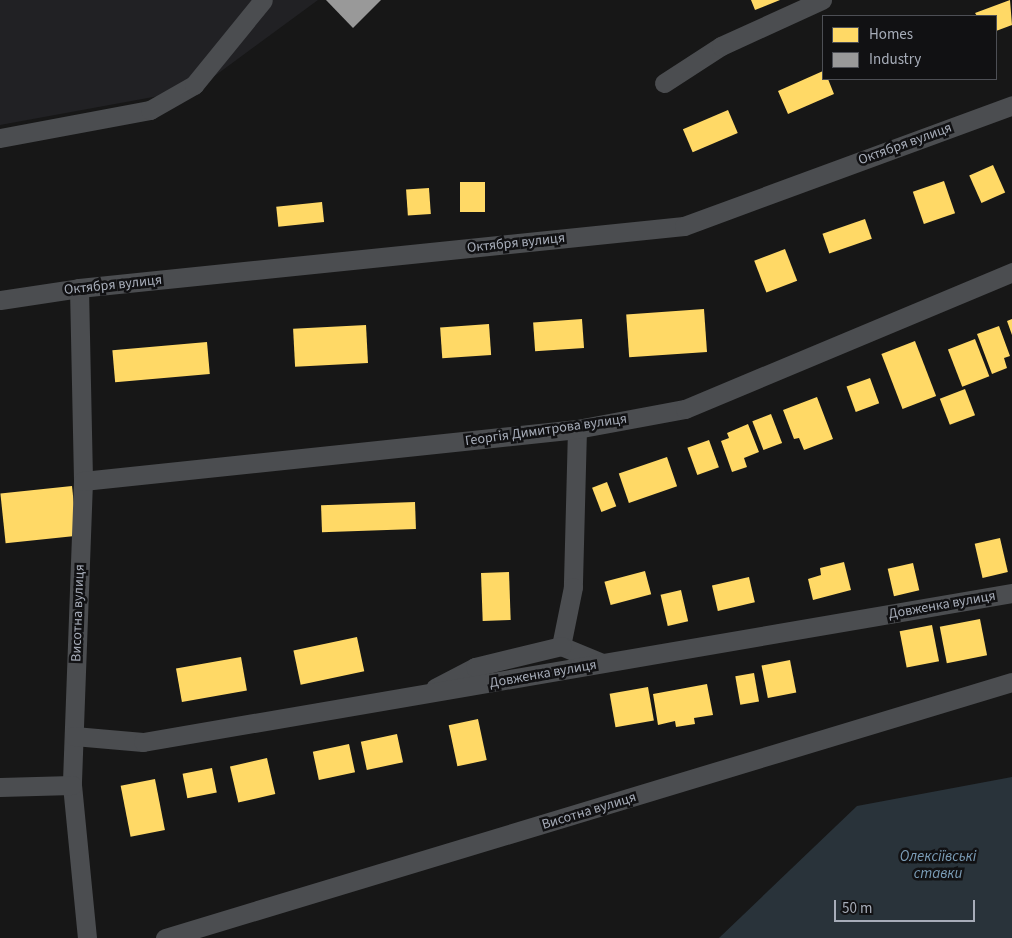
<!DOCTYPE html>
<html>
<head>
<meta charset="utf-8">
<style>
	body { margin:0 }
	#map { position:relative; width:1012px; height:938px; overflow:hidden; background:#171717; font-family:"Source Sans 3",sans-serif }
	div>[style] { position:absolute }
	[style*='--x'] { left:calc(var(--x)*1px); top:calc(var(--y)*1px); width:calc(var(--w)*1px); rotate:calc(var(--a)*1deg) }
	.built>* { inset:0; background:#212124 }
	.water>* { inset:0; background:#29333a }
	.homes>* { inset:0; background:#ffd966; transform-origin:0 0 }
	.industry>* { inset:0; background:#999 }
	.minor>* { height:19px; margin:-9.5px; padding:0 9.5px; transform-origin:9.5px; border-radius:9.5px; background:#4b4d50 }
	span { translate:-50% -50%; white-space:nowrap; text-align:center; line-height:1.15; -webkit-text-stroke:5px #111113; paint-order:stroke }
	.street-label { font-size:14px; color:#a7adb9 }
	.water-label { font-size:15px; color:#7b9db7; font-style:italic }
	.legend { position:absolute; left:822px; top:15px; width:175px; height:65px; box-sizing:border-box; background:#111113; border:1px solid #4d4f55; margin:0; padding:6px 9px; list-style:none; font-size:15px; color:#a7adb9 }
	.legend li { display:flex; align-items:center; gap:10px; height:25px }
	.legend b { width:25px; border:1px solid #4d4f55 }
	.scale { position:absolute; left:834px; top:900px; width:141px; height:22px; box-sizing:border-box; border:2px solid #a7adb9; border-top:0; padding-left:6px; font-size:15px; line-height:18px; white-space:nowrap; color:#a7adb9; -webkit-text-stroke:4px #111113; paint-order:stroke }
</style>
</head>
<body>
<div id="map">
	<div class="built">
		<i style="clip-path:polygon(0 0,318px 0,197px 89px,0 125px)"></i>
	</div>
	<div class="water">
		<i style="clip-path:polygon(1012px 777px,1012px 938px,719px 938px,857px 806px)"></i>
	</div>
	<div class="homes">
		<i style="clip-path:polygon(751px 0,780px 0,755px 10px)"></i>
		<i style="clip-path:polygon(1010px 0,1012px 25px,996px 31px,996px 16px,977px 16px,975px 13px)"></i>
		<i style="clip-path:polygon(823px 71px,823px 79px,828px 79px,834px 94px,788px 114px,778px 91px)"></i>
		<i style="left:728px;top:110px;width:25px;height:49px;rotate:67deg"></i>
		<i style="left:993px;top:165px;width:30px;height:26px;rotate:66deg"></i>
		<i style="left:944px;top:181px;width:34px;height:33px;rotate:71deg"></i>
		<i style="left:485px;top:182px;width:30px;height:25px;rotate:90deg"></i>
		<i style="left:429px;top:188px;width:26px;height:23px;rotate:86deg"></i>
		<i style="left:322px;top:202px;width:20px;height:46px;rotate:84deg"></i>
		<i style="left:865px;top:219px;width:21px;height:45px;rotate:71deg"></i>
		<i style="left:785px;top:249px;width:34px;height:33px;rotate:69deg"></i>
		<i style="left:704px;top:309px;width:43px;height:78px;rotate:86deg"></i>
		<i style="left:582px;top:319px;width:29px;height:49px;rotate:86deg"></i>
		<i style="clip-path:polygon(1012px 319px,1012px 335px,1007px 321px)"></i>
		<i style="left:489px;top:324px;width:31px;height:49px;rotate:86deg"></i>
		<i style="left:366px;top:325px;width:38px;height:73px;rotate:87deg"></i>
		<i style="clip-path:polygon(999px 326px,1010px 356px,1004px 358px,1007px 368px,992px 374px,977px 334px)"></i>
		<i style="left:975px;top:339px;width:40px;height:29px;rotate:69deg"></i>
		<i style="left:915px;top:341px;width:59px;height:36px;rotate:69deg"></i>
		<i style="left:207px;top:342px;width:32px;height:95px;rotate:85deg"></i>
		<i style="left:870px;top:378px;width:27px;height:25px;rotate:70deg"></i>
		<i style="left:965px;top:389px;width:28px;height:27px;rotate:69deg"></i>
		<i style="clip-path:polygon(817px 397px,833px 439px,804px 450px,799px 438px,794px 439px,783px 410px)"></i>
		<i style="left:771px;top:414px;width:31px;height:20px;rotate:69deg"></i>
		<i style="clip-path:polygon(748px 424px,759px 452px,744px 458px,747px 467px,732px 472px,721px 441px,729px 438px,727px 433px)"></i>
		<i style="left:709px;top:440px;width:29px;height:23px;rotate:70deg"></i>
		<i style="left:667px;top:457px;width:31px;height:51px;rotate:71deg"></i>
		<i style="left:607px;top:482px;width:26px;height:16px;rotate:69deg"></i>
		<i style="left:72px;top:486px;width:50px;height:72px;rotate:84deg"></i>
		<i style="left:415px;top:502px;width:27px;height:94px;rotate:88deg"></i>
		<i style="left:1000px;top:538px;width:35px;height:26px;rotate:77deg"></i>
		<i style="clip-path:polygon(844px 562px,851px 590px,813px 600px,808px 579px,821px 575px,820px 568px)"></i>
		<i style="left:913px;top:563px;width:28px;height:26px;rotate:77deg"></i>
		<i style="left:645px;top:571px;width:24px;height:42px;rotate:75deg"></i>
		<i style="left:509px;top:572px;width:48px;height:28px;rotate:88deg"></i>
		<i style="left:749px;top:577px;width:26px;height:38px;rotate:77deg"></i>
		<i style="left:681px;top:590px;width:32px;height:21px;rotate:77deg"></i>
		<i style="left:980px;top:619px;width:37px;height:41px;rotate:79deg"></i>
		<i style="left:932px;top:625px;width:37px;height:33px;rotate:79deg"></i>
		<i style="left:357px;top:637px;width:35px;height:65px;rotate:78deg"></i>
		<i style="left:241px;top:657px;width:34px;height:66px;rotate:80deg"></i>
		<i style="left:790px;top:660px;width:33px;height:29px;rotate:79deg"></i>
		<i style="left:754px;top:673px;width:29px;height:19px;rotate:80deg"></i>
		<i style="clip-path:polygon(707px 684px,713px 715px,694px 718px,695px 724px,676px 727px,675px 721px,658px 725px,653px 694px)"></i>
		<i style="left:648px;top:687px;width:34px;height:39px;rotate:80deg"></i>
		<i style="left:478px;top:719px;width:42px;height:30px;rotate:78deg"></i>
		<i style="left:397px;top:734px;width:29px;height:37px;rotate:78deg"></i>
		<i style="left:349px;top:744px;width:29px;height:37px;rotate:78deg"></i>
		<i style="left:267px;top:758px;width:37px;height:38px;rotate:77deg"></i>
		<i style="left:212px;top:768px;width:25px;height:30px;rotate:79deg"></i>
		<i style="left:155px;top:779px;width:52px;height:35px;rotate:79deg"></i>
	</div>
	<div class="industry">
		<i style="clip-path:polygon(326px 0,381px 0,353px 28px)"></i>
	</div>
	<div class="minor">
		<i style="--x:664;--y:83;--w:68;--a:-33"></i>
		<i style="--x:721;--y:46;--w:111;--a:-24.5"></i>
		<i style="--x:0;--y:138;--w:153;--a:-10.6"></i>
		<i style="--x:150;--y:110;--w:51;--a:-29.6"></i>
		<i style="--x:194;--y:85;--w:109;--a:-50.9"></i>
		<i style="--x:79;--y:288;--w:193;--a:88.8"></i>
		<i style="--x:83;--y:481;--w:304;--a:92.1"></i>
		<i style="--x:72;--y:785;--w:154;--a:84.4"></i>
		<i style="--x:0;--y:300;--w:80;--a:-8.6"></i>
		<i style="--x:79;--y:288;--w:608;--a:-5.85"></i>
		<i style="--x:684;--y:226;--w:350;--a:-20.2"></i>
		<i style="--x:577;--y:429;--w:158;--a:91.5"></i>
		<i style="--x:573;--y:587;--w:60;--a:101.5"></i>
		<i style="--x:561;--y:646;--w:44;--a:22.5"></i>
		<i style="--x:83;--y:481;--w:497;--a:-6"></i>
		<i style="--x:577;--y:429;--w:110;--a:-10.5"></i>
		<i style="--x:685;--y:409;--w:355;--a:-22.7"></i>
		<i style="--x:435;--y:688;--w:45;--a:-27.7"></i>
		<i style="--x:475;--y:667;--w:89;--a:-13.7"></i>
		<i style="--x:74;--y:736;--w:69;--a:5"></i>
		<i style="--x:143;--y:742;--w:882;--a:-9.73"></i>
		<i style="--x:0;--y:787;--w:72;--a:-1.6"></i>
		<i style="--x:165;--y:938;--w:885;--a:-16.82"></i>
	</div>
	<div class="street-label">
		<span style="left:905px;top:144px;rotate:-20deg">Октября вулиця</span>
		<span style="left:516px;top:243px;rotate:-6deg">Октября вулиця</span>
		<span style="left:113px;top:285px;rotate:-6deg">Октября вулиця</span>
		<span style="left:546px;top:430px;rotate:-8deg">Георгія Димитрова вулиця</span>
		<span style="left:942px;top:605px;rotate:-10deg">Довженка вулиця</span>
		<span style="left:78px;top:613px;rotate:-88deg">Висотна вулиця</span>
		<span style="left:543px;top:674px;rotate:-10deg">Довженка вулиця</span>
		<span style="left:589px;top:811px;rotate:-17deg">Висотна вулиця</span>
	</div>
	<div class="water-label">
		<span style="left:938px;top:865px">Олексіївські<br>ставки</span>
	</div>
	<ul class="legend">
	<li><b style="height:14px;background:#ffd966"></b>Homes</li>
	<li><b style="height:14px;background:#999"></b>Industry</li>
	</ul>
	<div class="scale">50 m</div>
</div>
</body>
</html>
